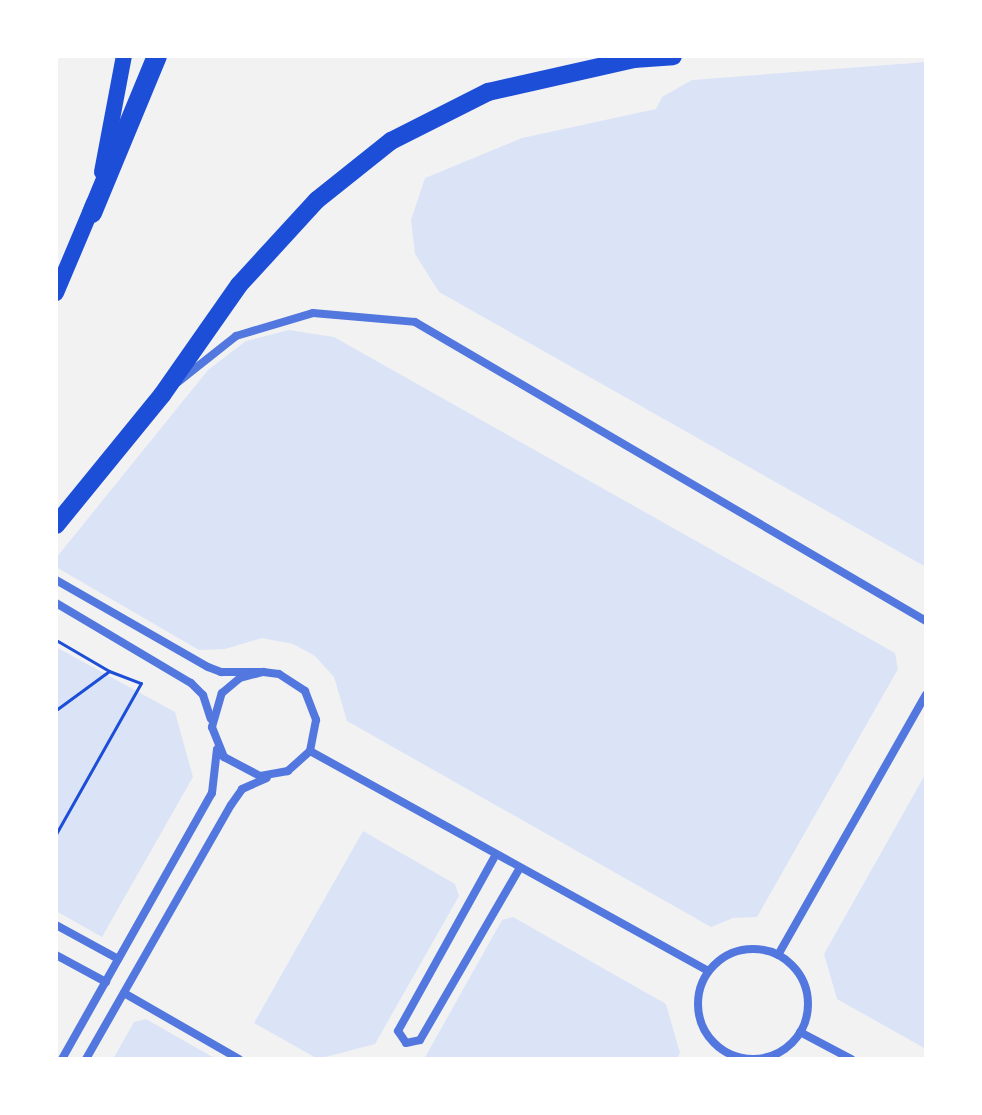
<!DOCTYPE html>
<html>
<head>
<meta charset="utf-8">
<style>
	body { margin:0 }
	#map { position:relative; width:982px; height:1115px; overflow:hidden; background:#f2f2f2; font-family:"Exo 2",sans-serif }
	div>[style] { position:absolute }
	[style*='--x'] { left:calc(var(--x)*1px); top:calc(var(--y)*1px); width:calc(var(--w)*1px); rotate:calc(var(--a)*1deg) }
	.green>* { inset:0; background:#dbe4f7 }
	.path>* { height:3px; margin:-1.5px; padding:0 1.5px; transform-origin:1.5px; border-radius:1.5px; background:#1d4ed8 }
	.minor>* { height:8px; margin:-4px; padding:0 4px; transform-origin:4px; border-radius:4px; background:#5277de }
	.minor>.ring { margin:-4px; padding:0; box-sizing:content-box; background:none; border:8px solid #5277de; border-radius:50% }
	.secondary>* { height:16px; margin:-8px; padding:0 8px; transform-origin:8px; border-radius:8px; background:#1d4ed8 }
	.primary>* { height:18px; margin:-9px; padding:0 9px; transform-origin:9px; border-radius:9px; background:#1d4ed8 }
	.motorway>* { height:20px; margin:-10px; padding:0 10px; transform-origin:10px; border-radius:10px; background:#1d4ed8 }
	span { translate:-50% -50%; white-space:nowrap; text-align:center; line-height:1.15; -webkit-text-stroke:7px #fff; paint-order:stroke }
	.frame { position:absolute; inset:0; border:58px solid #fff; pointer-events:none }
</style>
</head>
<body>
<div id="map">
	<div class="green">
		<i style="clip-path:polygon(926px 62px,926px 567px,439px 292px,415px 254px,411px 220px,425px 178px,522px 138px,656px 109px,662px 97px,692px 80px)"></i>
		<i style="clip-path:polygon(289px 330px,334px 337px,895px 653px,898px 669px,757px 917px,733px 918px,711px 927px,347px 721px,334px 677px,315px 656px,293px 644px,262px 638px,225px 649px,199px 650px,56px 567px,56px 558px,208px 370px,246px 341px)"></i>
		<i style="clip-path:polygon(56px 647px,175px 712px,193px 777px,102px 937px,56px 911px)"></i>
		<i style="clip-path:polygon(926px 773px,926px 1049px,837px 999px,824px 954px)"></i>
		<i style="clip-path:polygon(363px 831px,455px 884px,459px 896px,375px 1044px,318px 1059px,254px 1023px)"></i>
		<i style="clip-path:polygon(513px 917px,666px 1004px,680px 1053px,677px 1059px,424px 1059px,502px 920px)"></i>
		<i style="clip-path:polygon(146px 1019px,216px 1059px,113px 1059px,134px 1022px)"></i>
	</div>
	<div class="path">
		<i style="--x:56;--y:640;--w:61;--a:30.3"></i>
		<i style="--x:56;--y:710;--w:66;--a:-36.3"></i>
		<i style="--x:109;--y:671;--w:34;--a:21"></i>
		<i style="--x:141;--y:683;--w:173;--a:119.4"></i>
		<i style="--x:397;--y:1059;--w:1;--a:-45"></i>
	</div>
	<div class="minor">
		<i style="--x:178;--y:382;--w:74;--a:-38.4"></i>
		<i style="--x:236;--y:336;--w:80;--a:-16.6"></i>
		<i style="--x:313;--y:313;--w:102;--a:5"></i>
		<i style="--x:415;--y:322;--w:592;--a:30.33"></i>
		<i style="--x:56;--y:580;--w:175;--a:29.8"></i>
		<i style="--x:208;--y:667;--w:14;--a:21"></i>
		<i style="--x:221;--y:672;--w:42;--a:0"></i>
		<i style="--x:263;--y:672;--w:16;--a:7"></i>
		<i style="--x:279;--y:674;--w:31;--a:33"></i>
		<i style="--x:305;--y:691;--w:31;--a:69"></i>
		<i style="--x:316;--y:720;--w:32;--a:101"></i>
		<i style="--x:310;--y:751;--w:30;--a:138"></i>
		<i style="--x:288;--y:771;--w:28;--a:170"></i>
		<i style="--x:260;--y:776;--w:41;--a:-152.2"></i>
		<i style="--x:224;--y:757;--w:32;--a:-112"></i>
		<i style="--x:212;--y:727;--w:35;--a:-74"></i>
		<i style="--x:222;--y:693;--w:23;--a:-40"></i>
		<i style="--x:240;--y:678;--w:24;--a:-15"></i>
		<i style="--x:56;--y:603;--w:157;--a:30.7"></i>
		<i style="--x:191;--y:683;--w:17;--a:45"></i>
		<i style="--x:203;--y:695;--w:25;--a:72"></i>
		<i style="--x:310;--y:751;--w:455;--a:28.9"></i>
		<i style="--x:495;--y:856;--w:200;--a:119"></i>
		<i style="--x:398;--y:1031;--w:14;--a:56"></i>
		<i style="--x:406;--y:1043;--w:14;--a:-12"></i>
		<i style="--x:420;--y:1040;--w:198;--a:-59.9"></i>
		<i style="--x:56;--y:925;--w:71;--a:28.7"></i>
		<i class="ring" style="left:698px;top:949px;width:102px;height:102px"></i>
		<i style="--x:56;--y:955;--w:57;--a:28.4"></i>
		<i style="--x:778;--y:955;--w:299;--a:-60.4"></i>
		<i style="--x:124;--y:993;--w:133;--a:29.9"></i>
		<i style="--x:800;--y:1032;--w:58;--a:27.9"></i>
		<i style="--x:62;--y:1059;--w:305;--a:-60.6"></i>
		<i style="--x:212;--y:793;--w:44;--a:-83.5"></i>
		<i style="--x:86;--y:1059;--w:292;--a:-60.3"></i>
		<i style="--x:231;--y:805;--w:19;--a:-55"></i>
		<i style="--x:242;--y:789;--w:27;--a:-24"></i>
	</div>
	<div class="secondary">
		<i style="--x:102;--y:172;--w:118;--a:-79.3"></i>
		<i style="--x:56;--y:293;--w:98;--a:-67.1"></i>
	</div>
	<div class="primary">
		<i style="--x:56;--y:525;--w:168;--a:-50.8"></i>
		<i style="--x:162;--y:395;--w:134;--a:-55"></i>
		<i style="--x:239;--y:285;--w:115;--a:-47.5"></i>
		<i style="--x:317;--y:200;--w:95;--a:-38.6"></i>
		<i style="--x:391;--y:141;--w:109;--a:-26.8"></i>
		<i style="--x:488;--y:92;--w:150;--a:-12.7"></i>
		<i style="--x:634;--y:59;--w:39;--a:-4"></i>
	</div>
	<div class="motorway">
		<i style="--x:92;--y:213;--w:170;--a:-67.5"></i>
	</div>
	<div class="frame"></div>
</div>
</body>
</html>
